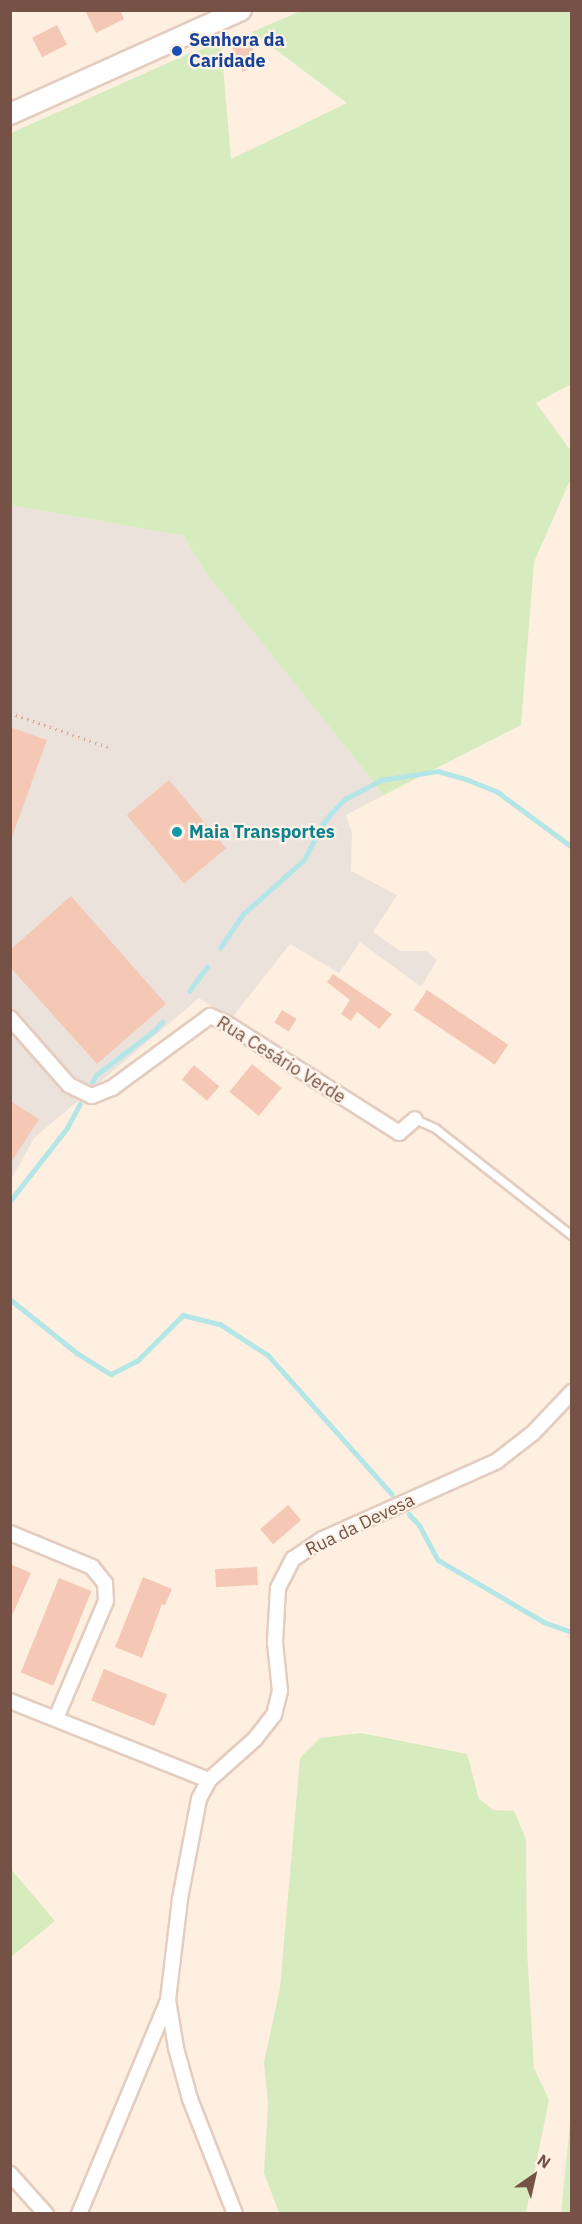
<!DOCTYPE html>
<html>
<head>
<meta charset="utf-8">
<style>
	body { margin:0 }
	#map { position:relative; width:582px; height:2224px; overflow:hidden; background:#feefe0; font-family:"IBM Plex Sans",sans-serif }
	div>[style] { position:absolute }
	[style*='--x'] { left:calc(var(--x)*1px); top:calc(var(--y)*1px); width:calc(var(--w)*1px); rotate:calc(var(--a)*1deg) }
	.industrial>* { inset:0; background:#ece2dc }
	.green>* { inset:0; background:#d6ecbe }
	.stream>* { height:4.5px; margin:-2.25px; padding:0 2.25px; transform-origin:2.25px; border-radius:2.25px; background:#b4e6e8 }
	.building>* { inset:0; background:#f5c8b6; transform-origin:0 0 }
	.path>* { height:3px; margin-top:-1.5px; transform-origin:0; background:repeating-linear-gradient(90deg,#daab99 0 1.5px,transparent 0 6px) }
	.roads { filter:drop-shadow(2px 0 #e4ccbf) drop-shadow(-2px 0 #e4ccbf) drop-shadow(0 2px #e4ccbf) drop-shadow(0 -2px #e4ccbf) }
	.lane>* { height:7px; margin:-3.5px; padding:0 3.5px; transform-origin:3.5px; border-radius:3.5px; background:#fff }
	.street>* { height:14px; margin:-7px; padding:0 7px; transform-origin:7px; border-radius:7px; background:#fff }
	.secondary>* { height:20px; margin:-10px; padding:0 10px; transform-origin:10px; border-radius:10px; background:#fff }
	.dots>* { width:16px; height:16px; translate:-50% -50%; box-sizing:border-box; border:3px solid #fff3e8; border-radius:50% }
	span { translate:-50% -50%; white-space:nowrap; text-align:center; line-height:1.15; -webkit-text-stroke:4.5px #fff3e8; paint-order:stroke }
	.transit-label { font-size:18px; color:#164399; font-weight:700 }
	.left { translate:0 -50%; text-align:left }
	.culture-label { font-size:18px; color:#0d838f; font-weight:700 }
	.street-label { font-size:18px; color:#765246 }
	.frame { position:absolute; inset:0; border:12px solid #765246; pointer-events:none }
	.north { position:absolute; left:504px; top:2146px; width:60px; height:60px; -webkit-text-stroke:4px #fff3e8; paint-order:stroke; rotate:34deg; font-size:16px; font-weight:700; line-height:24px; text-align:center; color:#765246 }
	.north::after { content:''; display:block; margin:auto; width:21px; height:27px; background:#765246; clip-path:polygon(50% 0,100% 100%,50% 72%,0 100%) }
</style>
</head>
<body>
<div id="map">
	<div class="industrial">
		<i style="clip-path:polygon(11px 505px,184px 536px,206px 573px,384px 795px,346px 815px,352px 833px,351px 871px,397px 895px,373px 932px,400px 951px,426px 951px,437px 960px,421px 987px,360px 942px,339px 973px,290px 944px,231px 1019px,199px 998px,34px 1138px,11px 1180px)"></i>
	</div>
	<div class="green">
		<i style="clip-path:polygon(303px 10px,571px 11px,571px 384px,536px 403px,571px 451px,571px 478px,534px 562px,521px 725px,384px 795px,206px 573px,184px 536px,11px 505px,11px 133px,188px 54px,221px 43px,231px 159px,347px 103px,252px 32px)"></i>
		<i style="clip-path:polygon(361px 1733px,467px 1754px,479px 1799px,493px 1810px,514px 1811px,526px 1839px,527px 1950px,534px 2068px,549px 2100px,526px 2213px,279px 2213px,264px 2173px,268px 2104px,264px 2062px,280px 1988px,300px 1758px,320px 1738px)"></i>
		<i style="clip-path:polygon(10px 1868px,55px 1921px,11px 1957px,10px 1957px)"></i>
		<i style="clip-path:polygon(571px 2112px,571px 2213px,561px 2213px)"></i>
	</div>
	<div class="stream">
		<i style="--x:220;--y:948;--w:41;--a:-55.9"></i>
		<i style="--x:243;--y:914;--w:81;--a:-41.5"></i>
		<i style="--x:304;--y:860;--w:39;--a:-63"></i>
		<i style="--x:322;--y:825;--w:16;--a:-52"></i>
		<i style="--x:332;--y:812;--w:18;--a:-45"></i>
		<i style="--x:345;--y:799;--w:41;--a:-27.8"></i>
		<i style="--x:381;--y:780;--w:58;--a:-9"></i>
		<i style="--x:438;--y:771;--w:29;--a:16"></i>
		<i style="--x:466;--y:779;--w:35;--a:22"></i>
		<i style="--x:498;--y:792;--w:92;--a:36.6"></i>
		<i style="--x:189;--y:991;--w:30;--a:-53"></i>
		<i style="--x:92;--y:1082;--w:8;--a:-60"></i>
		<i style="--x:96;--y:1075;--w:73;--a:-37.2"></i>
		<i style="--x:154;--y:1031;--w:12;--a:-48"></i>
		<i style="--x:10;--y:1201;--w:93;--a:-52"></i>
		<i style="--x:67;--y:1128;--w:27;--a:-62"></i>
		<i style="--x:10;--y:1299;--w:86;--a:38.9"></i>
		<i style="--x:77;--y:1353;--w:40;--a:32"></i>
		<i style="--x:111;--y:1374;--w:29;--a:-27"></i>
		<i style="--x:137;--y:1361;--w:65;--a:-45"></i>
		<i style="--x:183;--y:1315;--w:38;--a:14"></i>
		<i style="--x:220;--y:1324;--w:57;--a:32.9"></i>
		<i style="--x:268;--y:1355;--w:186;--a:48.3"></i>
		<i style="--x:409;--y:1514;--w:16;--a:47"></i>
		<i style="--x:420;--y:1526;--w:38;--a:62"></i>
		<i style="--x:438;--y:1560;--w:123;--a:30.3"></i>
		<i style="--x:544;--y:1622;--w:30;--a:20"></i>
	</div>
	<div class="building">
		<i style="clip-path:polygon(85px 10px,120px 10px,124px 19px,96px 33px)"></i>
		<i style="left:57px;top:25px;width:22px;height:28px;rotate:63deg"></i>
		<i style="left:248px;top:38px;width:29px;height:18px;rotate:68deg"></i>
		<i style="clip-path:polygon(10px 727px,47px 740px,12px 837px,10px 836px)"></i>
		<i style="left:169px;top:780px;width:89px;height:55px;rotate:50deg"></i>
		<i style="clip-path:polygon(71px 896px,166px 1004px,97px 1064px,10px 967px,10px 950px)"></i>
		<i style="clip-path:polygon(333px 974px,392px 1014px,379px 1029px,357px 1012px,351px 1021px,341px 1014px,350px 1000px,327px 982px)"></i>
		<i style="left:427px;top:990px;width:98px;height:24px;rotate:34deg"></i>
		<i style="left:282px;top:1010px;width:17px;height:15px;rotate:31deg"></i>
		<i style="left:252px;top:1064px;width:38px;height:36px;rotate:39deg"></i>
		<i style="left:194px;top:1065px;width:33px;height:19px;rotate:40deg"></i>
		<i style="clip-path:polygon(10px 1101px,39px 1119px,10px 1164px)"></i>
		<i style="left:288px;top:1505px;width:20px;height:37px;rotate:49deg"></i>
		<i style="clip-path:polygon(10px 1564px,31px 1573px,10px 1620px)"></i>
		<i style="left:257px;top:1567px;width:18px;height:42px;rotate:87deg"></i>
		<i style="clip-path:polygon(143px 1577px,172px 1589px,165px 1605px,162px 1604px,142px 1658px,115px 1647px)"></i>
		<i style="left:59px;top:1578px;width:35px;height:102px;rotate:22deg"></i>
		<i style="left:104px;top:1669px;width:68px;height:34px;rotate:22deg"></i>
	</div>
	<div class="path">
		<i style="--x:10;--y:713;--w:107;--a:19.1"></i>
	</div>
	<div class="roads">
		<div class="lane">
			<i style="--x:415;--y:1119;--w:22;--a:24"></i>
			<i style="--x:435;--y:1128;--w:174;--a:38.2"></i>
		</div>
		<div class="street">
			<i style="--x:10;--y:1018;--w:89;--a:48.6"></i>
			<i style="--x:69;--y:1085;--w:25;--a:26"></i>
			<i style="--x:92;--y:1096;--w:22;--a:-22"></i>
			<i style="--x:112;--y:1088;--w:122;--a:-36.3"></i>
			<i style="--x:210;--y:1016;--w:17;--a:24"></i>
			<i style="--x:226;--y:1023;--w:205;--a:32.4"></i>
			<i style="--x:399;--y:1133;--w:21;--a:-41"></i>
			<i style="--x:10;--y:1533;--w:89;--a:22.5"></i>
			<i style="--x:92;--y:1567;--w:21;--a:51"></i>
			<i style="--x:105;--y:1583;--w:18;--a:87"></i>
			<i style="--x:106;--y:1601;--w:127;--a:113.1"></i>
			<i style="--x:10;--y:1701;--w:214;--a:21.7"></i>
			<i style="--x:209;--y:1780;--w:62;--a:-41.7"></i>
			<i style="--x:255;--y:1739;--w:31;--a:-52"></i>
			<i style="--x:274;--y:1715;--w:25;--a:-76"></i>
			<i style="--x:280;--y:1691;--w:48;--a:-95.9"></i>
			<i style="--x:275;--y:1643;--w:55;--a:-86.9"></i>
			<i style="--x:278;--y:1588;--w:33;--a:-63"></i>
			<i style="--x:293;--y:1559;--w:36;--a:-34"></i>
			<i style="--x:323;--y:1539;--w:191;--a:-24.1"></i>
			<i style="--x:497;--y:1461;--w:46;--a:-37.9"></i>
			<i style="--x:533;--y:1433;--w:57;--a:-46.4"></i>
			<i style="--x:209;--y:1780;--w:21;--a:118"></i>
			<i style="--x:199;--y:1799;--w:102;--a:100.8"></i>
			<i style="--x:180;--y:1899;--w:102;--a:96.8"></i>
			<i style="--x:168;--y:2000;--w:49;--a:80.5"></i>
			<i style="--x:176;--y:2048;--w:53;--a:74.6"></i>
			<i style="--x:190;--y:2099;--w:123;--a:68.6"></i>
			<i style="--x:10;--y:2174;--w:54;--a:48"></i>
			<i style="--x:79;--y:2214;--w:232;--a:-67.4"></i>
		</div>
		<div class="secondary">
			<i style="--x:10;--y:114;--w:253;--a:-24.2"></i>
		</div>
	</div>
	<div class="dots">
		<i style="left:177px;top:51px;background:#1a4fb4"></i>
		<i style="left:177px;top:832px;background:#0f9aa8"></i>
	</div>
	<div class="transit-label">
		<span class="left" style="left:189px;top:51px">Senhora da<br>Caridade</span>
	</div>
	<div class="culture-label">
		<span class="left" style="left:189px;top:832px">Maia Transportes</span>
	</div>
	<div class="street-label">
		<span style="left:281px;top:1060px;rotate:32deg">Rua Cesário Verde</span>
		<span style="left:360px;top:1525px;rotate:-26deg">Rua da Devesa</span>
	</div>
	<div class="frame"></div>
	<div class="north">N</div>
</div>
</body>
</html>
